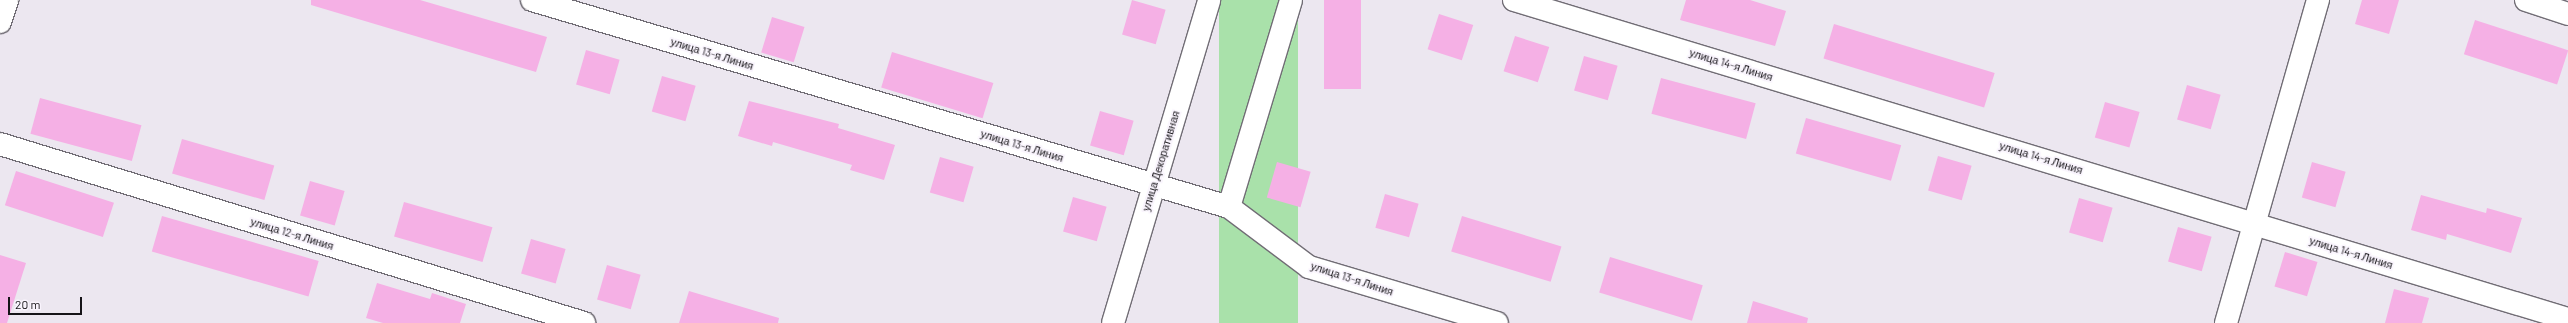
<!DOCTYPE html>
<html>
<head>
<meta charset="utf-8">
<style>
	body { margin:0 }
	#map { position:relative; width:2568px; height:323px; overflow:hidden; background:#ece7f0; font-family:Barlow,sans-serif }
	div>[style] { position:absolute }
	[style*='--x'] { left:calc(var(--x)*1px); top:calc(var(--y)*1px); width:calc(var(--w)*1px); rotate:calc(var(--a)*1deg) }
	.green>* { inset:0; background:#a9e1aa; transform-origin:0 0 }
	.building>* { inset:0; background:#f5b0e5; transform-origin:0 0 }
	.roads { filter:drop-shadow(1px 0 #716d75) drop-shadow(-1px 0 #716d75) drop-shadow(0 1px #716d75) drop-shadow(0 -1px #716d75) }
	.minor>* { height:22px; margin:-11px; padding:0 11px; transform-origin:11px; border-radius:11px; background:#fff }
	span { translate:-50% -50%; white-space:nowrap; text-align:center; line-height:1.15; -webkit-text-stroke:3.5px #f9f4fd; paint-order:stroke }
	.street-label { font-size:11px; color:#161418 }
	.scale { position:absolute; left:8px; top:297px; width:74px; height:18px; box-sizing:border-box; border:2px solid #161418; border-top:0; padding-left:5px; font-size:12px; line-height:14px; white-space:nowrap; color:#161418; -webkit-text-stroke:3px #f9f4fd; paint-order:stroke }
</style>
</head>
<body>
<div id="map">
	<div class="green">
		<i style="left:1219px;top:0;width:79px;height:337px"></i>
	</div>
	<div class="building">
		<i style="clip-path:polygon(311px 0,420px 0,547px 37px,536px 72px,311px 5px)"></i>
		<i style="left:1132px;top:0;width:35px;height:36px;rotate:16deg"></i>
		<i style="left:1324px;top:0;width:37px;height:89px"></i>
		<i style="clip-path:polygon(1686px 0,1750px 0,1786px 11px,1775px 46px,1680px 20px)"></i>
		<i style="clip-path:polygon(2362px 0,2399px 0,2389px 34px,2355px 24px)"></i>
		<i style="left:1439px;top:14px;width:36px;height:37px;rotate:18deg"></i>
		<i style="left:772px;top:17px;width:34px;height:37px;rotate:17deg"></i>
		<i style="left:2475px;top:20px;width:98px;height:36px;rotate:18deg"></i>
		<i style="left:1834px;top:24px;width:168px;height:36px;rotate:17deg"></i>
		<i style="left:1515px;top:36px;width:36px;height:37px;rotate:18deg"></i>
		<i style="left:586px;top:50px;width:35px;height:36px;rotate:16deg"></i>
		<i style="left:892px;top:52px;width:106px;height:37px;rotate:17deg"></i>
		<i style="left:1584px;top:56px;width:35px;height:36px;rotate:16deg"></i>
		<i style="left:662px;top:76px;width:35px;height:37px;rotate:16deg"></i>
		<i style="left:1661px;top:78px;width:98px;height:37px;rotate:15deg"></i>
		<i style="left:2187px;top:85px;width:35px;height:36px;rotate:16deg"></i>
		<i style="left:40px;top:98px;width:105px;height:37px;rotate:15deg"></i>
		<i style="clip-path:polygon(749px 101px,839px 124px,838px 128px,895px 145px,884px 180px,850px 170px,852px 165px,773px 142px,772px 146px,738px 136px)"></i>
		<i style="left:2105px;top:102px;width:36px;height:37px;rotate:16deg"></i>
		<i style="left:1100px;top:111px;width:35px;height:36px;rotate:16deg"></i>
		<i style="left:1806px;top:118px;width:99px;height:37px;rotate:16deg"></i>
		<i style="left:182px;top:139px;width:96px;height:36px;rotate:16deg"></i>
		<i style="left:1938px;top:156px;width:35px;height:36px;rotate:16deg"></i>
		<i style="left:940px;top:157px;width:35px;height:37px;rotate:16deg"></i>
		<i style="left:1277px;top:162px;width:35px;height:37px;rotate:16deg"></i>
		<i style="left:2312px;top:162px;width:35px;height:37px;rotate:16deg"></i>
		<i style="left:16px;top:171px;width:103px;height:36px;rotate:18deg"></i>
		<i style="left:310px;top:181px;width:36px;height:36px;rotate:16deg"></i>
		<i style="left:1385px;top:194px;width:35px;height:35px;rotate:16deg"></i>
		<i style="clip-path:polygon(2421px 195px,2486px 213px,2487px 208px,2522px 218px,2511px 253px,2447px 234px,2446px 240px,2411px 230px)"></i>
		<i style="left:1073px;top:197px;width:35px;height:36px;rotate:16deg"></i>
		<i style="left:2079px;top:198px;width:35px;height:36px;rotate:16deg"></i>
		<i style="left:404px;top:202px;width:92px;height:36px;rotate:16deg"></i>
		<i style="left:162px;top:216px;width:163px;height:37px;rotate:16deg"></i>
		<i style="left:1462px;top:216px;width:104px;height:37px;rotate:17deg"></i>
		<i style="left:2178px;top:227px;width:35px;height:36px;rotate:16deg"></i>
		<i style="left:531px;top:239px;width:36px;height:36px;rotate:16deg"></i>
		<i style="left:2285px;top:252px;width:34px;height:36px;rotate:17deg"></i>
		<i style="clip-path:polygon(0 255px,26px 263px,7px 323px,0 323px)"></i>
		<i style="left:1610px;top:257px;width:97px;height:37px;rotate:17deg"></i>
		<i style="left:607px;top:265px;width:35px;height:36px;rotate:16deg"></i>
		<i style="clip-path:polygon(377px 283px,430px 299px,432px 293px,466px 304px,460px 323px,383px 323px,366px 318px)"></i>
		<i style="clip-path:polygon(2394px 289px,2429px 298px,2422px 323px,2385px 323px)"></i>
		<i style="clip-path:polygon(689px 291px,779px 318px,778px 323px,679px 323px)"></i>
		<i style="clip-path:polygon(1753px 301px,1808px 318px,1807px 323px,1747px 323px)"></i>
	</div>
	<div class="roads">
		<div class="minor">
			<i style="--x:532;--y:0;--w:727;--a:16.54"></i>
			<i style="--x:1229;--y:207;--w:100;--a:36.9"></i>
			<i style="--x:1309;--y:267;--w:196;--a:16.6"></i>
			<i style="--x:1514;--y:0;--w:1101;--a:16.84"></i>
			<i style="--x:2526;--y:0;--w:44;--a:18.4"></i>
			<i style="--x:0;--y:22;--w:23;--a:-72"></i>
			<i style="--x:0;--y:144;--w:611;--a:17.04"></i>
			<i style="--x:1229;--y:207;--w:216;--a:-73.3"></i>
			<i style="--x:1113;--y:323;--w:337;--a:-73.4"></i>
			<i style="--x:2226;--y:323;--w:336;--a:-74.1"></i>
		</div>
	</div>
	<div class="street-label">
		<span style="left:712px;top:54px;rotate:17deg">улица 13-я Линия</span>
		<span style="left:1731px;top:65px;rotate:17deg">улица 14-я Линия</span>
		<span style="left:1022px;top:146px;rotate:17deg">улица 13-я Линия</span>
		<span style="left:2041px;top:158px;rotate:17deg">улица 14-я Линия</span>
		<span style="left:1161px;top:161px;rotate:-73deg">улица Декоративная</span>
		<span style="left:292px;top:234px;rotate:17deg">улица 12-я Линия</span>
		<span style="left:2351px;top:253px;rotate:17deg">улица 14-я Линия</span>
		<span style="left:1352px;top:279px;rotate:18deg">улица 13-я Линия</span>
	</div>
	<div class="scale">20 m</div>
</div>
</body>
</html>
